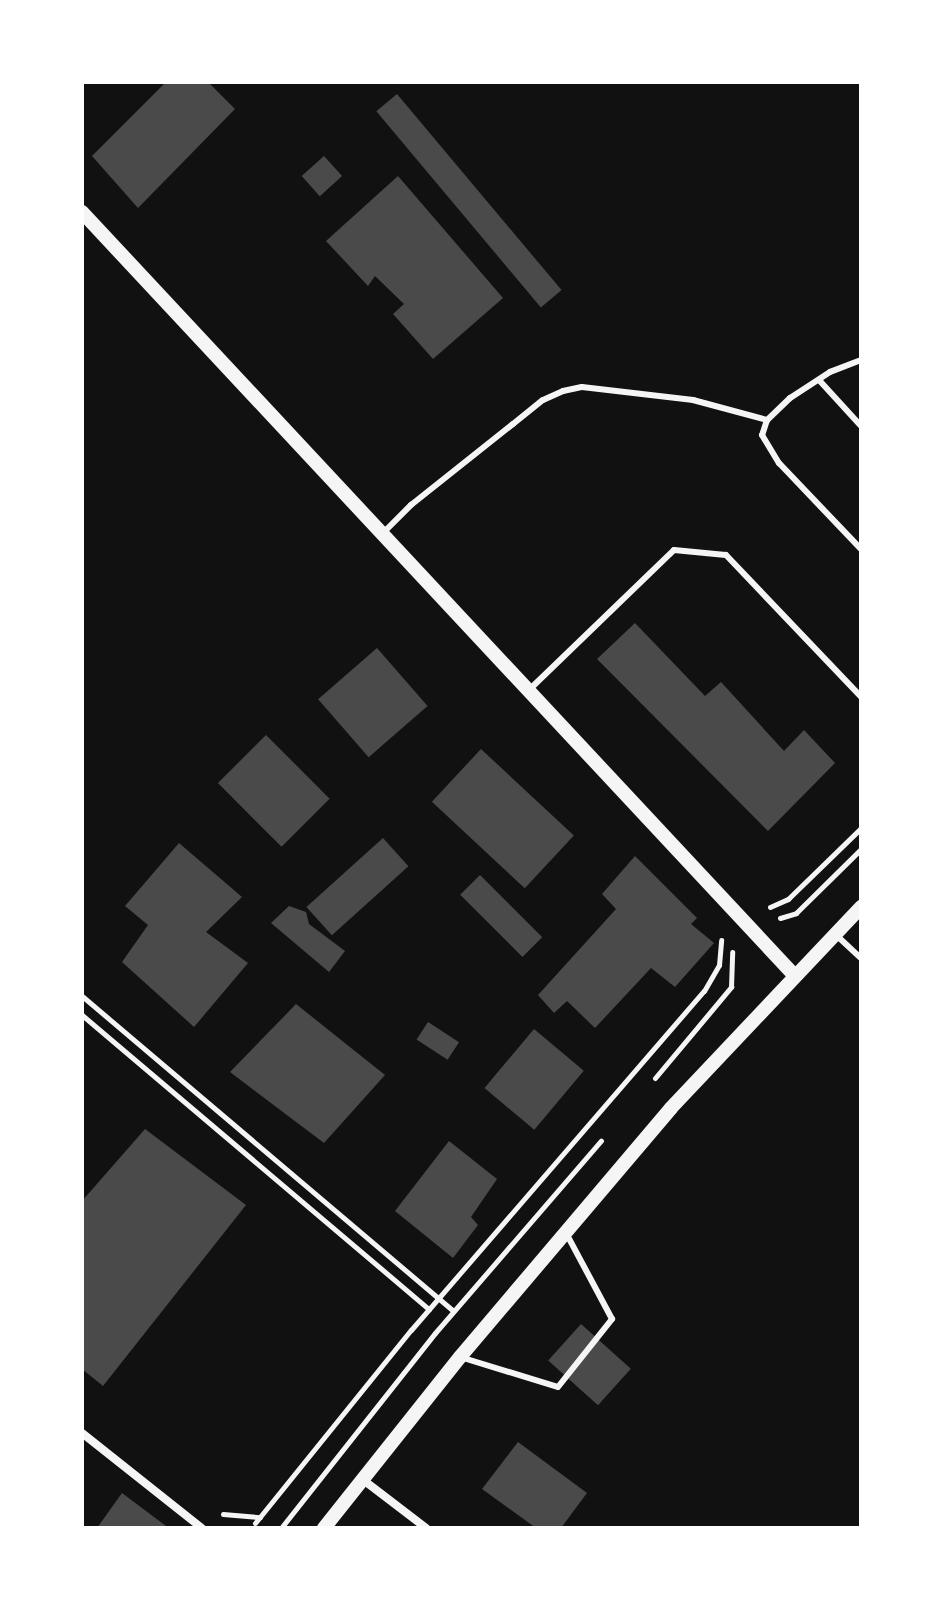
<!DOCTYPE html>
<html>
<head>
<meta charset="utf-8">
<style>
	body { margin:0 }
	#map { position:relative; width:943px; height:1610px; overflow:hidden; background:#111; font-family:"Fira Sans",sans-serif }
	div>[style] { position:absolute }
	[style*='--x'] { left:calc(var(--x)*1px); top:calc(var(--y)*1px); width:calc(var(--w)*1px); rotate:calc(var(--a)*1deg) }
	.building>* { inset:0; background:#4a4a4a; transform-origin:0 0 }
	.path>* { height:5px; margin:-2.5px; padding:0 2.5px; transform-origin:2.5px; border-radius:2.5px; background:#f5f5f5 }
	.service>* { height:6px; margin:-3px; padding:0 3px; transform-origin:3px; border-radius:3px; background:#f5f5f5 }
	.minor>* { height:8px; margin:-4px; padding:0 4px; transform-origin:4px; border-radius:4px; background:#f5f5f5 }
	.tertiary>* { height:14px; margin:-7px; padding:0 7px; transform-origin:7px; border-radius:7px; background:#f5f5f5 }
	span { translate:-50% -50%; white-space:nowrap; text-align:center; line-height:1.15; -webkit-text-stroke:6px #fff; paint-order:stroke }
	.frame { position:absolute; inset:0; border:84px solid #fff; pointer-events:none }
</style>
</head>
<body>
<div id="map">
	<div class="building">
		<i style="clip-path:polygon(166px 82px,208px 82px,235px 109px,138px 208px,92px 156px)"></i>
		<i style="left:397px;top:94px;width:256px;height:27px;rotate:50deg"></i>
		<i style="left:324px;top:156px;width:27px;height:30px;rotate:48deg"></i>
		<i style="clip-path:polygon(398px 176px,503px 298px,433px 359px,393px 314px,404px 304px,375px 276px,368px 286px,326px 241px)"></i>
		<i style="clip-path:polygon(635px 623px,705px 696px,721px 682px,784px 751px,804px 730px,835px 763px,768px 831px,597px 659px)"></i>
		<i style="left:377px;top:648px;width:77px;height:78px;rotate:49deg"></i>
		<i style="left:266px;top:735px;width:90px;height:68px;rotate:45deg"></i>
		<i style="left:481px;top:749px;width:127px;height:72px;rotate:43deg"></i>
		<i style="left:383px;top:838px;width:38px;height:103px;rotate:48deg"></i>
		<i style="clip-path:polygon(179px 843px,242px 897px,206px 932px,248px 963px,194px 1027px,122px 962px,148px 925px,125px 906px)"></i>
		<i style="clip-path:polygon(635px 856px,697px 918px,691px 924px,714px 943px,675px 987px,651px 968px,595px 1028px,567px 1001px,554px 1013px,538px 995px,616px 909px,602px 894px)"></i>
		<i style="left:480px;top:875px;width:88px;height:28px;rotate:45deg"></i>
		<i style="clip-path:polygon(289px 906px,306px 912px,309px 924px,345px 951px,329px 972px,271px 923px)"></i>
		<i style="clip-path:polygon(296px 1004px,385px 1075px,324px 1143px,230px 1072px)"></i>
		<i style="left:428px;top:1022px;width:37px;height:21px;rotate:33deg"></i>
		<i style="left:534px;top:1029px;width:65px;height:77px;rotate:40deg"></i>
		<i style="clip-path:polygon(145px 1129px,246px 1205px,103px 1386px,82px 1369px,82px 1201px)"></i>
		<i style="clip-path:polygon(449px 1141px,497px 1179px,471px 1217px,478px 1225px,453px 1258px,395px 1211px)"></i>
		<i style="left:581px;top:1324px;width:67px;height:49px;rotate:42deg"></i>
		<i style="clip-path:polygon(518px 1442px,587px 1493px,561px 1528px,536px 1528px,482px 1489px)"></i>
		<i style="clip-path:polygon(122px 1493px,166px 1526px,165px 1528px,97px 1528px)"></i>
	</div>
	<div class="path">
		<i style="--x:770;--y:907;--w:20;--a:-24"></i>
		<i style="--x:788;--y:899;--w:102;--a:-44.2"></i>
		<i style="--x:780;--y:918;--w:17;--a:-17"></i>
		<i style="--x:796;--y:913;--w:91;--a:-44.6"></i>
		<i style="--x:82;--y:996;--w:487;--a:40.3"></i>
		<i style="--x:82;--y:1015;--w:455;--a:40.3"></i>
		<i style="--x:655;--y:1078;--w:119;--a:-50.1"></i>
		<i style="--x:731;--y:987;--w:35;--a:-88"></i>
		<i style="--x:223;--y:1514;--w:37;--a:5"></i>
		<i style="--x:255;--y:1523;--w:248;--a:-51.1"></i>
		<i style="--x:411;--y:1330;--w:448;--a:-49.2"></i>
		<i style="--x:704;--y:991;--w:30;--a:-60"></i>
		<i style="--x:719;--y:965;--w:25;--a:-85"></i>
		<i style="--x:281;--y:1528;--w:248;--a:-51.7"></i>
		<i style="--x:435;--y:1333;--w:254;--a:-49.2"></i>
	</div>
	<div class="service">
		<i style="--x:861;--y:360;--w:33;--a:159"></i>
		<i style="--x:830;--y:372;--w:48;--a:147"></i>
		<i style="--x:790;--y:398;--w:32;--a:136"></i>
		<i style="--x:767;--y:420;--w:16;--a:108"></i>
		<i style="--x:762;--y:435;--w:33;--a:59"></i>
		<i style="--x:779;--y:463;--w:119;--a:46.4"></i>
		<i style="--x:819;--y:380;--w:62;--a:47.6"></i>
		<i style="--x:383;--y:533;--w:40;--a:-45"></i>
		<i style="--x:411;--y:505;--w:130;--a:-38.5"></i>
		<i style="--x:513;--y:424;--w:38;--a:-39"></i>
		<i style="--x:543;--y:400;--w:22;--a:-24"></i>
		<i style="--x:563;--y:391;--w:19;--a:-12"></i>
		<i style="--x:582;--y:387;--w:112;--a:6.7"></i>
		<i style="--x:693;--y:400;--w:77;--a:15.1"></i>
		<i style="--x:530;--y:689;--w:200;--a:-44"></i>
		<i style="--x:674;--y:550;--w:52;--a:5.5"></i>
		<i style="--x:726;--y:555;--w:196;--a:46.4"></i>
		<i style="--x:835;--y:934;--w:35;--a:43"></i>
		<i style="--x:460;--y:1357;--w:102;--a:17"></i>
		<i style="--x:558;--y:1387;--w:87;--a:-51.5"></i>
		<i style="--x:612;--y:1319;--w:98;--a:-118.1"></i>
	</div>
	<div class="minor">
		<i style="--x:82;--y:1433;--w:153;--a:38.4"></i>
		<i style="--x:362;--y:1479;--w:81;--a:37.4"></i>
	</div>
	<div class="tertiary">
		<i style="--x:82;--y:212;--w:1045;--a:46.98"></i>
		<i style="--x:324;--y:1528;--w:218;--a:-51.5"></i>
		<i style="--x:460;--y:1357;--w:326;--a:-49.7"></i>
		<i style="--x:671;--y:1108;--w:277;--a:-46.6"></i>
	</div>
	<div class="frame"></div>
</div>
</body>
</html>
